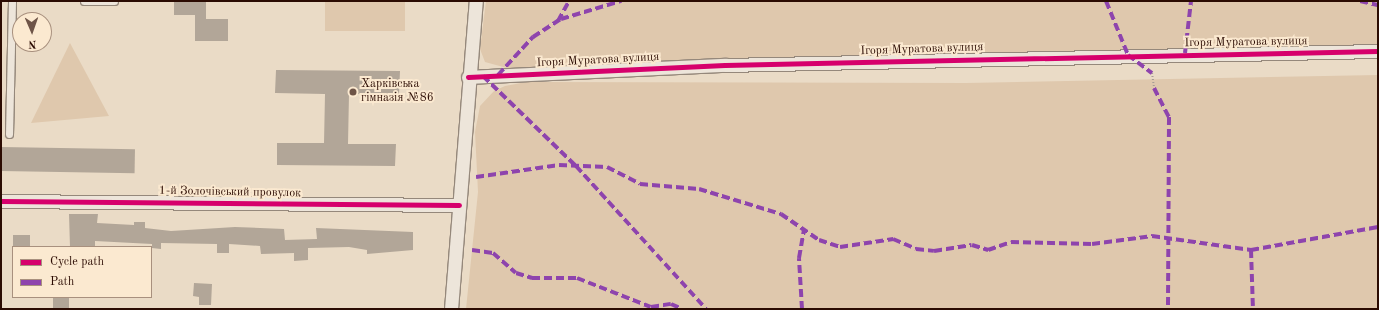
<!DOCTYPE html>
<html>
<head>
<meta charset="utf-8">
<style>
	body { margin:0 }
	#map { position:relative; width:1379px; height:310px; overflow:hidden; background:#eadbc6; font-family:"Old Standard TT",serif }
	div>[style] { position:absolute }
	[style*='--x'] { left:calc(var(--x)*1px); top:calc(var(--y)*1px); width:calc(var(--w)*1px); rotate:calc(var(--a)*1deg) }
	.green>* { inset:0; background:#dfc8ad; transform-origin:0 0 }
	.building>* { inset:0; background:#b2a698; transform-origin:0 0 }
	.path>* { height:2px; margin-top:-1px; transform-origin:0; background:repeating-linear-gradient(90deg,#a69d95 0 1px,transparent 0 3px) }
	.roads { filter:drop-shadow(1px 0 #95887b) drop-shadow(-1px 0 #95887b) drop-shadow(0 1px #95887b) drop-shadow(0 -1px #95887b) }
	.lane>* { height:7px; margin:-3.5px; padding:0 3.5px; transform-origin:3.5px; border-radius:3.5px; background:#ede5da }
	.street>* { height:13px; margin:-6.5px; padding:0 6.5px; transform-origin:6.5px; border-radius:6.5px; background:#ede5da }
	.quiet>* { height:4px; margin-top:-2px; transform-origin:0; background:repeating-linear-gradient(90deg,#8e44ad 0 8px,transparent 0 12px) }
	.cycleway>* { height:5px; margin:-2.5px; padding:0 2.5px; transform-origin:2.5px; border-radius:2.5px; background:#d6006c }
	.dots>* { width:11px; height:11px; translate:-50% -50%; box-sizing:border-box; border:2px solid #fbe9d0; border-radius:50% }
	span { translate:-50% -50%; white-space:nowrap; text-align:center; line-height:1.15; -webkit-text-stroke:4px #fbe9d0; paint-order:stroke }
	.street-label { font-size:12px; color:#2b0b02 }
	.poi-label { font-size:12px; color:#2b0b02 }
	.left { translate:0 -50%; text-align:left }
	.frame { position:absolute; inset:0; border:2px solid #2b0b02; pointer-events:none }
	.legend { position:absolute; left:12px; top:246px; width:140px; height:52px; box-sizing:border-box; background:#fbe9d0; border:1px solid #a8907e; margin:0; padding:5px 7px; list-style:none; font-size:12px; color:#2b0b02 }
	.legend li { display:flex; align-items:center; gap:8px; height:20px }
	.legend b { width:20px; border:1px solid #a8907e }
	.north { position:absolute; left:12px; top:12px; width:40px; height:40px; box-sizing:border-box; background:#fbe9d0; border:1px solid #a8907e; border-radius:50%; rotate:178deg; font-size:11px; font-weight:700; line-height:16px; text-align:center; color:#2b0b02 }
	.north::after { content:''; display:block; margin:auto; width:14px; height:18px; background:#6e5447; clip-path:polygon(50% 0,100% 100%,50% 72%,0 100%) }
</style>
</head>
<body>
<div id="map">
	<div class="green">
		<i style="left:325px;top:1px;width:80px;height:30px"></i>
		<i style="clip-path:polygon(486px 1px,1378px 1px,1378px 48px,1109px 51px,507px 68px,485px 62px,480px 49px)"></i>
		<i style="clip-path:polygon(70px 43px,109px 116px,31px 123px)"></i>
		<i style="clip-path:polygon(1378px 75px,1378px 309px,466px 309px,478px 192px,475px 132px,480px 106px,494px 91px,505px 86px,526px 82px,966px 83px)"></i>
	</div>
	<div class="building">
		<i style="clip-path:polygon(174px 1px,206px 1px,206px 19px,228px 19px,228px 41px,195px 41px,195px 15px,174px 15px)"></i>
		<i style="clip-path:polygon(276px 70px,400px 71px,399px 94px,349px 94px,348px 144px,396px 144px,395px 166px,277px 165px,277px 143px,324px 143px,325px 94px,275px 93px)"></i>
		<i style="left:1px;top:147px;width:134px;height:24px;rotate:1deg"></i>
		<i style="clip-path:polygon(69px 214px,98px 214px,97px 223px,134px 225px,134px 222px,145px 222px,145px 228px,171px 231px,235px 227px,284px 229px,285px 240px,317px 239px,316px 228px,413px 232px,413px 250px,367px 254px,367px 250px,349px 247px,308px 248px,308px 260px,294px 261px,294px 253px,261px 254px,260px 246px,229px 244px,229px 253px,217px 253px,217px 244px,161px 243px,161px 249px,152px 248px,152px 244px,95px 241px,95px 247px,70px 247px)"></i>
		<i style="left:13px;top:235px;width:17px;height:12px"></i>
		<i style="clip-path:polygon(194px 283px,212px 284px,211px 305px,199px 305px,199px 297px,193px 296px)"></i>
		<i style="left:53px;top:297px;width:16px;height:12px"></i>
	</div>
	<div class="path">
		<i style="--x:1152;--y:73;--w:15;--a:82"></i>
	</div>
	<div class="roads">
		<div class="lane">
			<i style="--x:84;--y:1;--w:30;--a:0"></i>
			<i style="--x:9;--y:134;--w:133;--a:-88.7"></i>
		</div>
		<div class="street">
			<i style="--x:468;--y:77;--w:257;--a:-2.7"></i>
			<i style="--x:725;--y:65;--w:653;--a:-1.23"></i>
			<i style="--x:1;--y:201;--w:458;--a:0.5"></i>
			<i style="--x:451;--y:309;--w:309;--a:-85.4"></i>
		</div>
	</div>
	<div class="quiet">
		<i style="--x:1106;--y:1;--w:58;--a:67.8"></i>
		<i style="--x:1128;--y:55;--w:30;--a:37"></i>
		<i style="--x:1360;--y:1;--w:18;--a:13"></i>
		<i style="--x:558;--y:21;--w:23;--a:-61"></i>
		<i style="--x:1185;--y:53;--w:52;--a:-83.4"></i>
		<i style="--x:498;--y:75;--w:52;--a:-47.4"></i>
		<i style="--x:533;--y:37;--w:33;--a:-33"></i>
		<i style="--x:561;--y:19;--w:63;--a:-16.7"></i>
		<i style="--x:483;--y:76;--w:129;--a:44.1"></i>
		<i style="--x:576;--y:166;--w:193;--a:47.7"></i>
		<i style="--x:1154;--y:88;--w:33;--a:63"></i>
		<i style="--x:1169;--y:117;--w:192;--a:90.3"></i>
		<i style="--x:476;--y:177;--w:84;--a:-8.2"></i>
		<i style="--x:559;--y:165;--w:48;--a:2.4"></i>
		<i style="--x:607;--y:167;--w:37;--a:27"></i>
		<i style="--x:640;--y:184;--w:59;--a:4.8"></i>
		<i style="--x:699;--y:189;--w:86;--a:17"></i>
		<i style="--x:781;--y:214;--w:46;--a:34.4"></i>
		<i style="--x:819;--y:240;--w:22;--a:18"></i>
		<i style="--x:840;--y:247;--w:54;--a:-8.6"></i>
		<i style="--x:893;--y:239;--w:25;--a:23"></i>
		<i style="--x:916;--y:249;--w:18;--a:6"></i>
		<i style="--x:934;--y:251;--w:38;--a:-9"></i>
		<i style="--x:972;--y:245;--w:17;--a:17"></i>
		<i style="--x:988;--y:250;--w:24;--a:-19"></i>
		<i style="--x:1011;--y:242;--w:81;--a:1.4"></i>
		<i style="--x:1092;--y:244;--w:61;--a:-7.6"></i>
		<i style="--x:1152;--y:236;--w:100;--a:8"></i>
		<i style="--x:1251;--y:250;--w:129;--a:-10.3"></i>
		<i style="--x:472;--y:250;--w:21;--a:8"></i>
		<i style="--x:493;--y:253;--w:30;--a:41"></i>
		<i style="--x:516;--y:273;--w:17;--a:17"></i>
		<i style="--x:532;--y:278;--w:45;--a:0"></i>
		<i style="--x:577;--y:278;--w:79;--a:21.4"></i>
		<i style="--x:651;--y:307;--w:20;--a:-9"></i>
		<i style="--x:671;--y:304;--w:12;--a:24"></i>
		<i style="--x:1251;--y:250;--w:59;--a:88.1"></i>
		<i style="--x:802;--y:309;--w:51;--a:-93.4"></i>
		<i style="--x:799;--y:258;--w:28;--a:-80"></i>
	</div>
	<div class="cycleway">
		<i style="--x:468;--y:77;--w:257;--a:-2.7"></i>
		<i style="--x:725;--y:65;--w:653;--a:-1.23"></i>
		<i style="--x:1;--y:201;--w:458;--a:0.5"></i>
	</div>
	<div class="dots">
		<i style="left:353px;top:92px;background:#6e5447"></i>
	</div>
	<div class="street-label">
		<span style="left:1246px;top:43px;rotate:-1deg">Ігоря Муратова вулиця</span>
		<span style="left:922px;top:50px;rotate:-2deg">Ігоря Муратова вулиця</span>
		<span style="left:598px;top:61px;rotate:-3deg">Ігоря Муратова вулиця</span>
		<span style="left:230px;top:193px;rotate:1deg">1-й Золочівський провулок</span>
	</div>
	<div class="poi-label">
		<span class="left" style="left:361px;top:92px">Харківська<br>гімназія №86</span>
	</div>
	<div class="frame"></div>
	<ul class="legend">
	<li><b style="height:5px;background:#d6006c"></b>Cycle path</li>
	<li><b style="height:5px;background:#8e44ad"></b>Path</li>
	</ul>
	<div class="north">N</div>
</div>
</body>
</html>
